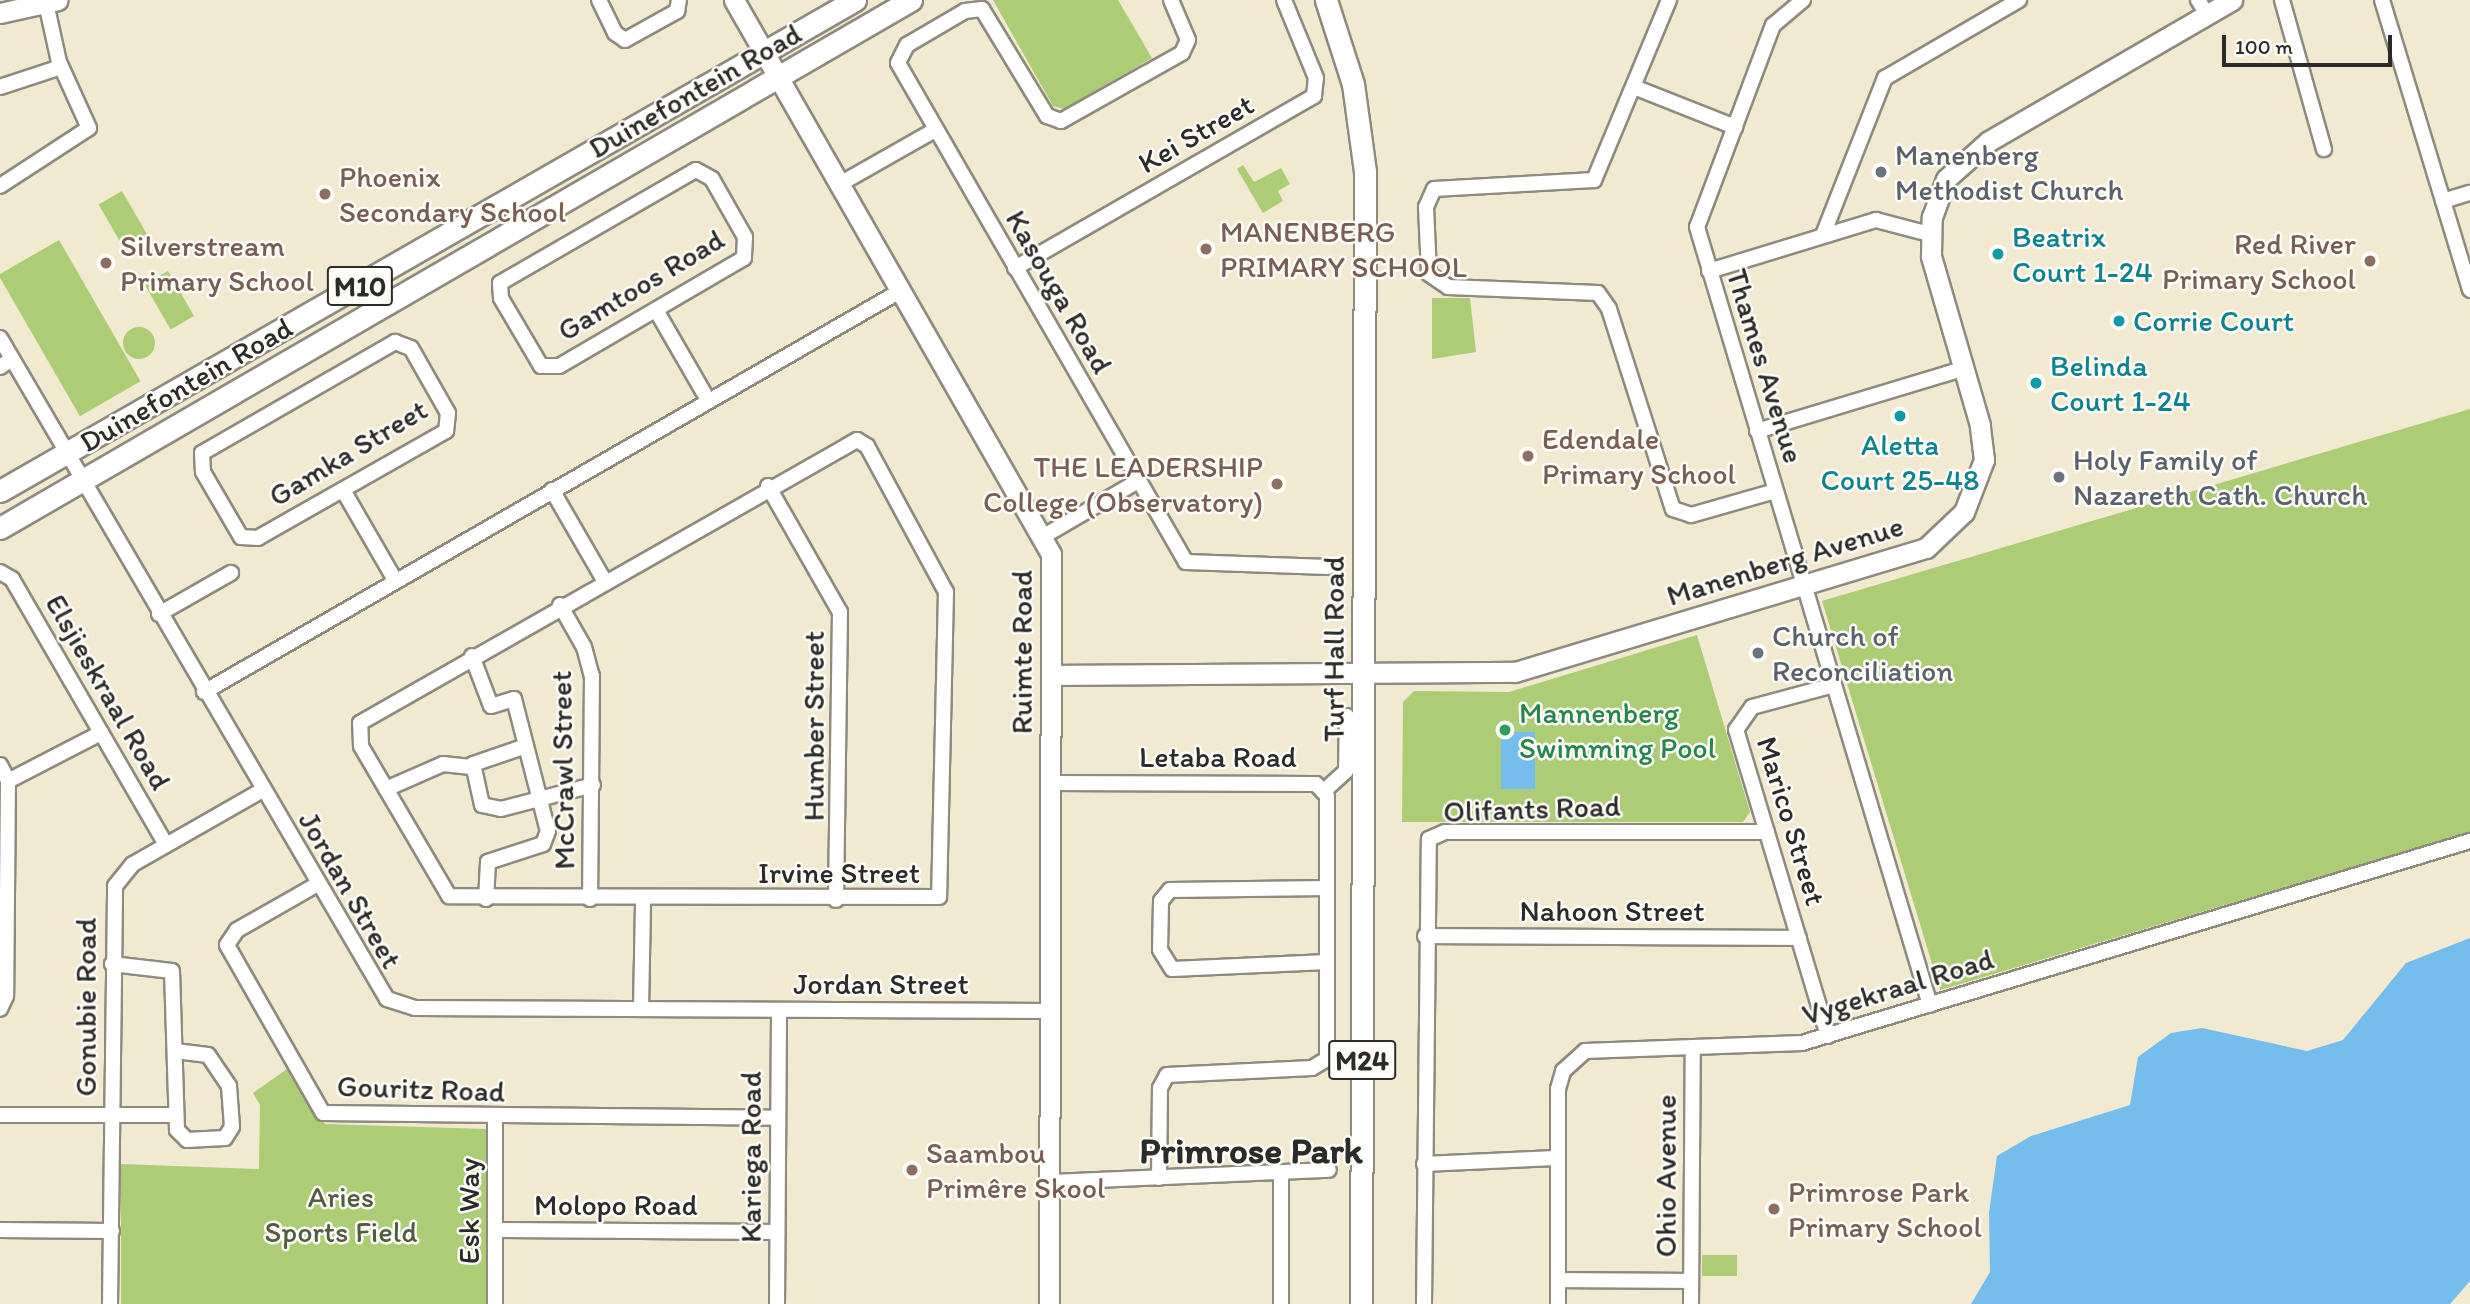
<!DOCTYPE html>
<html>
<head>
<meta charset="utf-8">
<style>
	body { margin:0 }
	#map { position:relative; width:2470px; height:1304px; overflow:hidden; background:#f1e9d0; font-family:Itim,sans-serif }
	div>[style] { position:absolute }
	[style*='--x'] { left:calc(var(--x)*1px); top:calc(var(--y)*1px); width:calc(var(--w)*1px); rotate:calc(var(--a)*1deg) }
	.green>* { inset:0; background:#accd75; transform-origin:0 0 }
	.round { border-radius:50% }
	.water>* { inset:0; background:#74bded; transform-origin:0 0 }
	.roads { filter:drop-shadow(2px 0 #8e8a7e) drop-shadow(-2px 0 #8e8a7e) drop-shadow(0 2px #8e8a7e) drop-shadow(0 -2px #8e8a7e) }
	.street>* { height:14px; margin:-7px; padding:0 7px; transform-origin:7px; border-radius:7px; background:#fff }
	.secondary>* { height:19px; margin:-9.5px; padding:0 9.5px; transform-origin:9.5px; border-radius:9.5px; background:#fff }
	.primary>* { height:21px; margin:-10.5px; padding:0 10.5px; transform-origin:10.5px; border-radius:10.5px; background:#fff }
	.dots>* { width:19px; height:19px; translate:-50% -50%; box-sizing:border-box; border:4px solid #fdfcf7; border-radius:50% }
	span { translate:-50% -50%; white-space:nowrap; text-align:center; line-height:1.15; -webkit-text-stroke:5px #fdfcf7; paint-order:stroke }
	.shield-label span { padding:2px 5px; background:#fdfcf7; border:2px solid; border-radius:5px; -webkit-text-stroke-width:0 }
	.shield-label { font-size:28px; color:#2b2b2b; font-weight:700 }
	.street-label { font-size:30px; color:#2b2b2b }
	.worship-label { font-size:30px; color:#5b616d }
	.left { translate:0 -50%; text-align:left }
	.education-label { font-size:30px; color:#785e54 }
	.right { translate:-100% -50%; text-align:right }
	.culture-label { font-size:30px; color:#0d838f }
	.leisure-label { font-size:30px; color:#27864d }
	.park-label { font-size:30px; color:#525c41 }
	.district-label { font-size:37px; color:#2b2b2b; font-weight:700 }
	.scale { position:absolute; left:2222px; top:35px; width:170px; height:32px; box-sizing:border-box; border:4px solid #2b2b2b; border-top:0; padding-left:9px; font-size:21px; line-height:24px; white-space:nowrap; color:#2b2b2b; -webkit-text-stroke:5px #fdfcf7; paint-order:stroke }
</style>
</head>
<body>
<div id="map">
	<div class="green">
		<i style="clip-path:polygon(993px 0,1118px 0,1152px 58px,1064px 109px,1053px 106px)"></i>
		<i style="clip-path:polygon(1243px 165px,1254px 182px,1281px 168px,1290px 184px,1278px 191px,1283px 201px,1263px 213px,1237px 169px)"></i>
		<i style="left:122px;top:191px;width:52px;height:27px;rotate:60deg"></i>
		<i style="left:59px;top:240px;width:163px;height:70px;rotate:60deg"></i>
		<i style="left:168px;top:271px;width:52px;height:27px;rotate:60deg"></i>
		<i style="clip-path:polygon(1432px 298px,1470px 298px,1476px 352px,1432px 359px)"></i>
		<i class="round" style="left:123px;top:327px;width:32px;height:32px"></i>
		<i style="clip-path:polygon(2470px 409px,2470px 832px,1940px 990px,1822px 601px)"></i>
		<i style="clip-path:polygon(1697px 635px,1750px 812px,1743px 822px,1402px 822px,1403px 702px,1414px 691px,1509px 692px)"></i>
		<i style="clip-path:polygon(287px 1069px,325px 1124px,486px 1129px,486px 1304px,121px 1304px,121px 1164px,259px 1169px,260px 1105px,253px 1093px)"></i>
		<i style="left:1702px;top:1255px;width:35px;height:21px"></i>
	</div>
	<div class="water">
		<i style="left:1501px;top:732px;width:34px;height:57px"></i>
		<i style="clip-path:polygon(2470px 938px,2470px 1281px,2450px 1304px,1971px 1304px,1990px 1272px,1989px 1213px,1997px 1156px,2031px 1136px,2130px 1105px,2138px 1057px,2171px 1033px,2202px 1028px,2307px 1051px,2343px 1040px,2406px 963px)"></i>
	</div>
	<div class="roads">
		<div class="street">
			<i style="--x:599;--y:0;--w:37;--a:64"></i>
			<i style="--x:615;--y:33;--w:12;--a:35"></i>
			<i style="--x:625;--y:40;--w:60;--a:-29.1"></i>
			<i style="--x:677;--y:11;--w:11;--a:-80"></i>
			<i style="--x:1171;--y:0;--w:43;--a:67"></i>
			<i style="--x:1188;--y:40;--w:14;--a:115"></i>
			<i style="--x:1182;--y:53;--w:139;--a:150.7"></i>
			<i style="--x:1061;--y:121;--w:15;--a:-160"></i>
			<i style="--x:1047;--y:116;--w:125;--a:-121.3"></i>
			<i style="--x:982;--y:9;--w:17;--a:173"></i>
			<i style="--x:965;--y:11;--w:67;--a:149.6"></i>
			<i style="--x:907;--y:45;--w:20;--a:117"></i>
			<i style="--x:898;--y:63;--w:576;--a:60.01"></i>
			<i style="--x:1186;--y:562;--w:142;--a:2"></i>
			<i style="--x:1669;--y:0;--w:195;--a:112.6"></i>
			<i style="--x:1594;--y:180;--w:160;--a:176.8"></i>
			<i style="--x:1434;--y:189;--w:20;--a:114"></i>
			<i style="--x:1426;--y:207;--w:67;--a:87.4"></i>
			<i style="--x:1429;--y:274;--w:23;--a:34"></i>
			<i style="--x:1448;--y:287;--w:150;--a:2.3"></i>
			<i style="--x:1598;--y:293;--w:19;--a:55"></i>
			<i style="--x:1609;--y:309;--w:210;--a:72.3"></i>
			<i style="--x:1673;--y:509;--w:19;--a:18"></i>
			<i style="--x:1691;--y:515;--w:87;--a:-15.9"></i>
			<i style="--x:1803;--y:0;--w:39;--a:140"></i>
			<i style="--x:1773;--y:25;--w:216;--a:110.6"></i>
			<i style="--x:1697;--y:227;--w:812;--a:73.33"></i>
			<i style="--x:2198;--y:0;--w:17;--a:57"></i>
			<i style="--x:2282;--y:0;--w:155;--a:74.3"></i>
			<i style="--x:2382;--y:0;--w:303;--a:73.1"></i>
			<i style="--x:0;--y:87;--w:64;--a:-18.2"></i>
			<i style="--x:1634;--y:87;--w:109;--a:21.6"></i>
			<i style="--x:696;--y:170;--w:18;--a:29"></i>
			<i style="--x:712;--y:179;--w:67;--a:60.4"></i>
			<i style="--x:745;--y:237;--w:21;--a:93"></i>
			<i style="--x:744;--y:258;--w:214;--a:149.7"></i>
			<i style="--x:559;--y:366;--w:18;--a:180"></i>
			<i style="--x:541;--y:366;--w:79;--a:-120.5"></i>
			<i style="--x:501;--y:298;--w:15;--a:-94"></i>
			<i style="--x:500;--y:283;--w:226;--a:-30"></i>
			<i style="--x:840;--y:184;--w:109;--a:-29.6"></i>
			<i style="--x:0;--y:186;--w:106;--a:-33.1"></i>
			<i style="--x:89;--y:128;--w:72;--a:-114.4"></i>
			<i style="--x:59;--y:62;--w:60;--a:-102.4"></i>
			<i style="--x:2443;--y:201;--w:28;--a:-17"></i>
			<i style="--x:1823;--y:235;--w:169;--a:-68.5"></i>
			<i style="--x:1885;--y:78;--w:155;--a:-30.2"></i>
			<i style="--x:1015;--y:268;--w:345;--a:-29.9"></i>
			<i style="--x:1314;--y:96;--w:18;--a:-84"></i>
			<i style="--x:1316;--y:78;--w:84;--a:-112.3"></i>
			<i style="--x:1709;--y:271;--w:175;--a:-17"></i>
			<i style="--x:1876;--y:220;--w:55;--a:14.8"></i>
			<i style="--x:656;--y:310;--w:104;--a:60"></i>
			<i style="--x:0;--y:338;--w:766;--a:59.65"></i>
			<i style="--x:387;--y:999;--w:29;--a:18"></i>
			<i style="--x:415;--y:1008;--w:636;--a:0.27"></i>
			<i style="--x:395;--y:342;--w:17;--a:21"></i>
			<i style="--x:411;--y:348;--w:75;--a:60.4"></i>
			<i style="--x:448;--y:413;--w:18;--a:96"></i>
			<i style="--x:446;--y:431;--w:216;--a:150.4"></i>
			<i style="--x:258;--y:538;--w:17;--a:-177"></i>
			<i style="--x:241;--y:537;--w:75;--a:-120.3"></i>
			<i style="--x:203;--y:472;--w:19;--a:-93"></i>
			<i style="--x:202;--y:453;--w:223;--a:-29.9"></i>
			<i style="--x:0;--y:367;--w:14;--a:-34"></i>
			<i style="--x:1757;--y:431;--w:215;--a:-16.8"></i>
			<i style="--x:857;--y:440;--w:12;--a:31"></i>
			<i style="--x:867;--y:446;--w:166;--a:61.6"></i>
			<i style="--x:946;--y:592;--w:305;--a:91.3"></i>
			<i style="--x:939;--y:897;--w:490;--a:-179.9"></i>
			<i style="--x:449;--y:896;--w:174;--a:-120.4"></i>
			<i style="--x:361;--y:746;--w:23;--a:-92"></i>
			<i style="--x:360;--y:723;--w:572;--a:-29.66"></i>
			<i style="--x:768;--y:486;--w:145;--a:60.3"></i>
			<i style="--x:840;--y:612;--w:288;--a:90.8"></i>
			<i style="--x:343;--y:490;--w:104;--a:60"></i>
			<i style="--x:552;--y:490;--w:104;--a:60"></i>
			<i style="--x:1044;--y:536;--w:109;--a:-30.3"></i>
			<i style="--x:0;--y:572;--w:14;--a:30"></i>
			<i style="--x:12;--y:579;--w:307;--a:59.9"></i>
			<i style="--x:560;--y:605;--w:48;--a:60.3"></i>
			<i style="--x:584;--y:647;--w:30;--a:75"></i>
			<i style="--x:592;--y:676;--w:223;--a:90.5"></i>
			<i style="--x:159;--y:614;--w:83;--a:-29.7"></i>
			<i style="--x:472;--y:656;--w:53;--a:69.2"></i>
			<i style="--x:491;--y:706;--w:24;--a:-17"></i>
			<i style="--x:514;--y:699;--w:136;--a:75.6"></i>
			<i style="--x:548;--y:831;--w:14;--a:111"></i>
			<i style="--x:543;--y:844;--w:58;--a:161.9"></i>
			<i style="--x:488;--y:862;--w:37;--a:93"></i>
			<i style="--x:204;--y:692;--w:805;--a:-29.94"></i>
			<i style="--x:526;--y:746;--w:56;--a:161.2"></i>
			<i style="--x:473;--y:764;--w:42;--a:77.6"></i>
			<i style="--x:482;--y:805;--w:19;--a:12"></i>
			<i style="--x:501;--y:809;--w:95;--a:-14.6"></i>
			<i style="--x:0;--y:765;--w:18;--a:63"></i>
			<i style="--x:8;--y:781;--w:215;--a:90.5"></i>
			<i style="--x:6;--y:996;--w:14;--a:115"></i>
			<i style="--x:8;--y:781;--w:105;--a:-27.3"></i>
			<i style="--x:1052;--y:783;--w:264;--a:0.2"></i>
			<i style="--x:1316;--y:784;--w:16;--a:47"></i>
			<i style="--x:1327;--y:796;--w:263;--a:90"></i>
			<i style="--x:1327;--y:1059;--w:17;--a:149"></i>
			<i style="--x:1312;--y:1068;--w:145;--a:177.2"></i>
			<i style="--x:1167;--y:1075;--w:15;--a:118"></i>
			<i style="--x:1160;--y:1088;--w:90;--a:90.6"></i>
			<i style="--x:386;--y:789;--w:62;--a:-23.7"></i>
			<i style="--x:443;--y:764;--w:28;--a:6"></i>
			<i style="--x:1325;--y:790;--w:28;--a:-42"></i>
			<i style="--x:1346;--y:771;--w:55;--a:-89"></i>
			<i style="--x:316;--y:885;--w:91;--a:150.3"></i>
			<i style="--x:237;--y:930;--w:18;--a:124"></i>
			<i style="--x:227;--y:945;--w:193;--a:60.3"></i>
			<i style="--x:323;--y:1113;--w:455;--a:0.6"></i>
			<i style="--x:1425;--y:936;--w:374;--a:0.3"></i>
			<i style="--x:1327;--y:962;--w:155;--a:177.4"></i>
			<i style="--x:1172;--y:969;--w:22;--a:-122"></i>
			<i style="--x:1160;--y:950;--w:49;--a:-88.8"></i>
			<i style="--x:1161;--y:901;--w:14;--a:-51"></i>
			<i style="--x:1170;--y:890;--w:157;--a:-0.7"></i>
			<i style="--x:112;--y:964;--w:60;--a:6.7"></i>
			<i style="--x:172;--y:971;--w:159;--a:88.2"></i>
			<i style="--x:177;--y:1130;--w:14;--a:45"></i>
			<i style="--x:187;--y:1140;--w:38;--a:-3"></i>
			<i style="--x:225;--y:1138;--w:13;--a:-58"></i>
			<i style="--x:232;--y:1127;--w:41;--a:-94.2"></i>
			<i style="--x:229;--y:1086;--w:37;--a:-124"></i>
			<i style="--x:208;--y:1055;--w:33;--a:-173"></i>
			<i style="--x:641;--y:1009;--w:109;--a:-88.9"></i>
			<i style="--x:1828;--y:1036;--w:320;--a:-106.7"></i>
			<i style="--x:1736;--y:730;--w:28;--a:-55"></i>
			<i style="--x:1752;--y:707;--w:85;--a:-15"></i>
			<i style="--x:0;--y:1115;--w:176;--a:0"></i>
			<i style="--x:1424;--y:1164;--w:134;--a:-2.6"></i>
			<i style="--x:1051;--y:1182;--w:278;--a:-2.5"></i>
			<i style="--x:0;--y:1230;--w:112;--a:0.5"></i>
			<i style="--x:495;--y:1230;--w:282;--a:0.4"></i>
			<i style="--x:1558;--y:1280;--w:133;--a:0.4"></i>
			<i style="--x:110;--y:1304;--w:418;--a:-89.3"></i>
			<i style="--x:115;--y:886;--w:28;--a:-51"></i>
			<i style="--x:133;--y:864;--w:147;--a:-29.7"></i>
			<i style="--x:495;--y:1304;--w:185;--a:-90"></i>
			<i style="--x:777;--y:1304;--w:294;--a:-89.6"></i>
			<i style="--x:1281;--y:1304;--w:132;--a:-90"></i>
			<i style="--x:1424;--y:1304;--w:465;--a:-89.4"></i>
			<i style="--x:1429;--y:839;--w:17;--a:-24"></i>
			<i style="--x:1445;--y:832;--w:322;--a:0"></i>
			<i style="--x:1558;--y:1304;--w:215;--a:-90"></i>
			<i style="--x:1558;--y:1089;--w:19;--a:-74"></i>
			<i style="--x:1563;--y:1071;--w:30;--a:-42"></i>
			<i style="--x:1585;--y:1051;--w:217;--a:-2.1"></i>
			<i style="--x:1802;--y:1043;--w:698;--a:-16.83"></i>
			<i style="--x:1691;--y:1304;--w:257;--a:-89.6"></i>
		</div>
		<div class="secondary">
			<i style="--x:734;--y:0;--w:638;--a:60.22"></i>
			<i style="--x:1051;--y:554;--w:750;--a:90.15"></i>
			<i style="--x:0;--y:13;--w:59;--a:-12.6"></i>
			<i style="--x:1054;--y:675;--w:461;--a:-0.4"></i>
			<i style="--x:1515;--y:672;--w:429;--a:-16.8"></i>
			<i style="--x:1926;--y:548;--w:52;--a:-43.5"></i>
			<i style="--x:1964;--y:512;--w:56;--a:-69"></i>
			<i style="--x:1984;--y:460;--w:35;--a:-97"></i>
			<i style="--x:1980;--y:425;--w:176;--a:-106.2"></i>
			<i style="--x:1931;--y:256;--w:39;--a:-89"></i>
			<i style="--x:1932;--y:217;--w:40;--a:-69.8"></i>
			<i style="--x:1946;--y:179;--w:57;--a:-41.5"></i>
			<i style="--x:1989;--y:141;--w:281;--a:-30.1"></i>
		</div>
		<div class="primary">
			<i style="--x:1326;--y:0;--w:88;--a:72.2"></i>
			<i style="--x:1353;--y:84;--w:89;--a:82.2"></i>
			<i style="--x:1365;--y:172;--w:1132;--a:90.2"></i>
			<i style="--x:0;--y:491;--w:986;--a:-29.87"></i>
			<i style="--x:0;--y:528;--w:1053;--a:-30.1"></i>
		</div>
	</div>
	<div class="dots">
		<i style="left:1881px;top:172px;background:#6b7280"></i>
		<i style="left:325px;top:194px;background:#8d6e63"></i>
		<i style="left:1206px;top:249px;background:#8d6e63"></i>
		<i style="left:1998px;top:254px;background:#0f9aa8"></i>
		<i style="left:2370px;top:261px;background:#8d6e63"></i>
		<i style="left:106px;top:263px;background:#8d6e63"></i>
		<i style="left:2119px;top:321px;background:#0f9aa8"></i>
		<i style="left:2036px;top:383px;background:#0f9aa8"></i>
		<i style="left:1900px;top:416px;background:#0f9aa8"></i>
		<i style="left:1528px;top:456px;background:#8d6e63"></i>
		<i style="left:2059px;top:477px;background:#6b7280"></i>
		<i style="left:1277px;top:484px;background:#8d6e63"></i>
		<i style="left:1758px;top:653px;background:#6b7280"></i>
		<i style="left:1505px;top:730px;background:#2e9e5b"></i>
		<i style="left:912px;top:1170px;background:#8d6e63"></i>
		<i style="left:1774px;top:1209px;background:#8d6e63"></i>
	</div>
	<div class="shield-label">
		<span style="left:360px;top:286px">M10</span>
		<span style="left:1362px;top:1060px">M24</span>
	</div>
	<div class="street-label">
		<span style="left:695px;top:91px;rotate:-30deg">Duinefontein Road</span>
		<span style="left:1196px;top:134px;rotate:-30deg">Kei Street</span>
		<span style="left:641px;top:285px;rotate:-31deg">Gamtoos Road</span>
		<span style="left:1059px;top:292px;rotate:60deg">Kasouga Road</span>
		<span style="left:1765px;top:366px;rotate:73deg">Thames Avenue</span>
		<span style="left:186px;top:385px;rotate:-30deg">Duinefontein Road</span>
		<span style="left:348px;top:453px;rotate:-31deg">Gamka Street</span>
		<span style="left:1785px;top:561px;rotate:-17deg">Manenberg Avenue</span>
		<span style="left:1334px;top:649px;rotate:-90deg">Turf Hall Road</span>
		<span style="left:1022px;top:652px;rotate:-90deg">Ruimte Road</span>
		<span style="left:108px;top:692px;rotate:60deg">Elsjieskraal Road</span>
		<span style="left:814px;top:726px;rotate:-90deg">Humber Street</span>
		<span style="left:1218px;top:757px">Letaba Road</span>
		<span style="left:563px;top:770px;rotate:-91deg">McCrawl Street</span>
		<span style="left:1532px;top:809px;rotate:-2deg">Olifants Road</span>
		<span style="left:1791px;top:821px;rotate:73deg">Marico Street</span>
		<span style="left:839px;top:873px">Irvine Street</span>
		<span style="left:350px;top:890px;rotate:60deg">Jordan Street</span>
		<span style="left:1612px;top:911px">Nahoon Street</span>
		<span style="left:881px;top:984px">Jordan Street</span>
		<span style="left:1898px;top:987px;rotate:-17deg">Vygekraal Road</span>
		<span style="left:86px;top:1007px;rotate:-90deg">Gonubie Road</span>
		<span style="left:421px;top:1089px;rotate:2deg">Gouritz Road</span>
		<span style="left:751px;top:1157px;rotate:-90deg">Kariega Road</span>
		<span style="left:1666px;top:1176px;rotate:-90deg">Ohio Avenue</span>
		<span style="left:616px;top:1205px">Molopo Road</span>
		<span style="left:469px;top:1211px;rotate:-90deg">Esk Way</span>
	</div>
	<div class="worship-label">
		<span class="left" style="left:1895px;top:172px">Manenberg<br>Methodist Church</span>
		<span class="left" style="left:2073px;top:477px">Holy Family of<br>Nazareth Cath. Church</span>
		<span class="left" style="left:1772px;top:653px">Church of<br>Reconciliation</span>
	</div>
	<div class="education-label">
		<span class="left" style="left:339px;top:194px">Phoenix<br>Secondary School</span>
		<span class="left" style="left:1220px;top:249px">MANENBERG<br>PRIMARY SCHOOL</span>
		<span class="right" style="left:2356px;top:261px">Red River<br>Primary School</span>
		<span class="left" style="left:120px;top:263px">Silverstream<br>Primary School</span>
		<span class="left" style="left:1542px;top:456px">Edendale<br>Primary School</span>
		<span class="right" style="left:1263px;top:484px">THE LEADERSHIP<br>College (Observatory)</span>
		<span class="left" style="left:926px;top:1170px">Saambou<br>Primêre Skool</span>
		<span class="left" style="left:1788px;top:1209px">Primrose Park<br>Primary School</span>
	</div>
	<div class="culture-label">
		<span class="left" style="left:2012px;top:254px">Beatrix<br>Court 1-24</span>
		<span class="left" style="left:2133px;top:321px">Corrie Court</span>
		<span class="left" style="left:2050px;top:383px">Belinda<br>Court 1-24</span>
		<span style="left:1900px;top:462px">Aletta<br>Court 25-48</span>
	</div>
	<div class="leisure-label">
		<span class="left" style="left:1519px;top:730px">Mannenberg<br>Swimming Pool</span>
	</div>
	<div class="park-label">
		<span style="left:341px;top:1214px">Aries<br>Sports Field</span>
	</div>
	<div class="district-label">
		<span style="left:1251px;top:1150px">Primrose Park</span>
	</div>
	<div class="scale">100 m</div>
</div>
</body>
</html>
